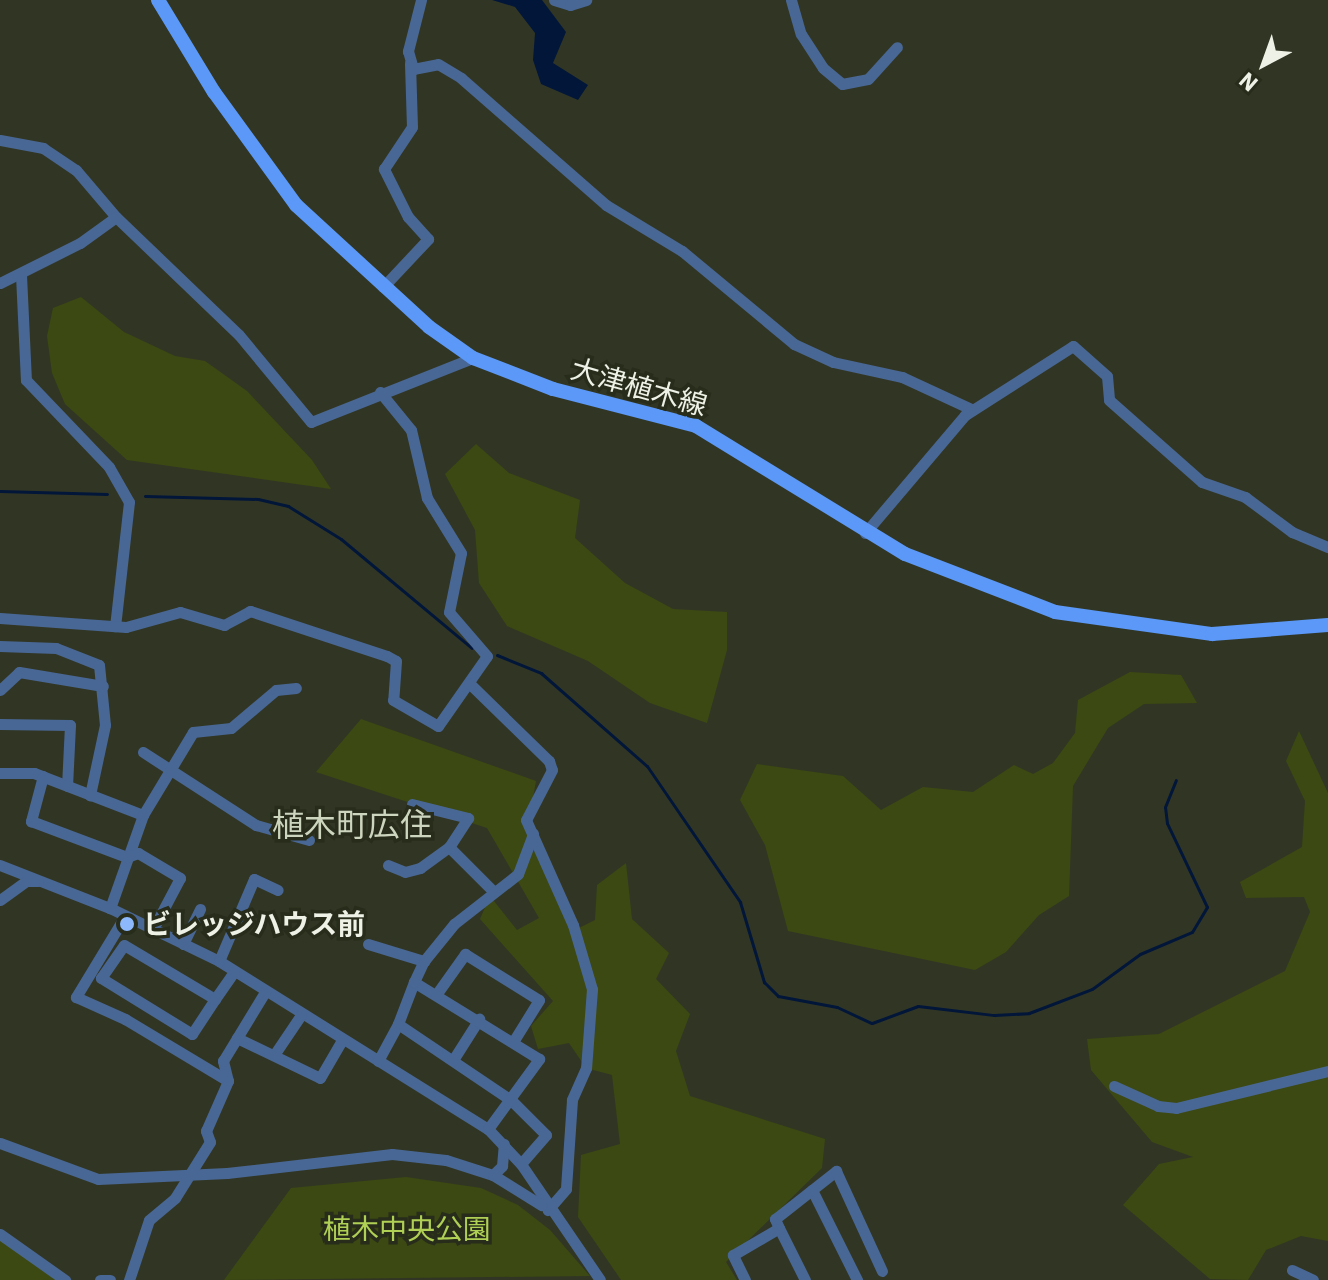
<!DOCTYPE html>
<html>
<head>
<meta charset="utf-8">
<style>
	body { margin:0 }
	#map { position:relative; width:1328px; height:1280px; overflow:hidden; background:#313624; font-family:"IBM Plex Sans","Noto Sans JP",sans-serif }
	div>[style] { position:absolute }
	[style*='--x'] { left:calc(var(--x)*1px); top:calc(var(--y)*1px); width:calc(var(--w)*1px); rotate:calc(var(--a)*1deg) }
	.green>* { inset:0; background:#3c4912 }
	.water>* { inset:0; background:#021639 }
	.stream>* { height:3px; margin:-1.5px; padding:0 1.5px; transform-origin:1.5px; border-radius:1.5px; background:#021639 }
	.minor>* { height:11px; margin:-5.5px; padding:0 5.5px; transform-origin:5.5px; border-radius:5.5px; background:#496795 }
	.major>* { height:14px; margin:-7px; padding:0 7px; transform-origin:7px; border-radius:7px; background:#5b98f7 }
	.dots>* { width:22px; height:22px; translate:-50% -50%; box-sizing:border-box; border:4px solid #272c1b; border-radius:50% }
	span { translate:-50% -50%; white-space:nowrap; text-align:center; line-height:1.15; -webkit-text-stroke:7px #272c1b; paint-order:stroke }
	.street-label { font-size:28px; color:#edf1e6 }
	.poi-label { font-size:28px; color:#edf1e6; font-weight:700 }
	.left { translate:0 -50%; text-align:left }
	.park-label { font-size:28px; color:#b0cf55 }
	.quarter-label { font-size:32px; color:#ced5bf }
	.north { position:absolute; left:1224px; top:24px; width:80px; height:80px; -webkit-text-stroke:6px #272c1b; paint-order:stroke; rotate:221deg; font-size:22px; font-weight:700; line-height:32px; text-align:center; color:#edf1e6 }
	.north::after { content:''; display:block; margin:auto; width:28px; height:36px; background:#edf1e6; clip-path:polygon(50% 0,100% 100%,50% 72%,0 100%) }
</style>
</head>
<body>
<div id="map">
	<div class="green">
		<i style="clip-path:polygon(81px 297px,124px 332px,175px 356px,205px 361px,247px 391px,312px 460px,331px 489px,127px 460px,65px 404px,52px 373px,47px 336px,53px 308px)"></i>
		<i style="clip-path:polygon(476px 444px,509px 473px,580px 500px,575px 538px,625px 583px,673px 609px,727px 612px,727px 650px,707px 723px,650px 703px,588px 661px,507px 626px,479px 583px,475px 530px,445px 474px)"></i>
		<i style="clip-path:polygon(1130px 672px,1181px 675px,1197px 703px,1144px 704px,1108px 728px,1073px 786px,1069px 896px,1039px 915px,1006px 952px,975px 970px,788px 931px,765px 845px,740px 800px,757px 764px,843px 776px,881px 810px,923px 787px,973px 792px,1014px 765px,1033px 774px,1053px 763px,1075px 733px,1078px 700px)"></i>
		<i style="clip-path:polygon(361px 719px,536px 781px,529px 820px,579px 928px,595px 920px,597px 885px,626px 863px,632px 919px,669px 953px,656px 979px,690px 1014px,676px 1051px,690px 1096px,825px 1139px,822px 1168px,726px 1262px,737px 1280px,621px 1280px,578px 1217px,581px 1155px,620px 1144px,612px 1075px,586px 1068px,569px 1043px,538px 1049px,531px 1026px,553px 1001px,480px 919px,490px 896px,517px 930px,539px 918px,487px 828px,316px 772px)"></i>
		<i style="clip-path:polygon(1299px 731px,1328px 793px,1328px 1241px,1301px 1236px,1266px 1250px,1248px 1280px,1210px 1279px,1123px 1205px,1159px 1164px,1193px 1157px,1152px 1142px,1091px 1070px,1087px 1039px,1159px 1034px,1285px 971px,1310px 912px,1304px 897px,1246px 898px,1240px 882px,1302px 847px,1305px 801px,1286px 761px)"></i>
		<i style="clip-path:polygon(406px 1177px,481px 1188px,518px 1205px,550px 1230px,590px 1276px,224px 1280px,291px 1188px)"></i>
		<i style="clip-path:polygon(0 1238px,56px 1280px,0 1280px)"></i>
	</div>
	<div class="water">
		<i style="clip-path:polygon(492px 0,542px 0,566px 32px,553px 63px,588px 85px,578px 100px,541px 84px,533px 60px,535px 33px,515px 7px)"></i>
	</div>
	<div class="stream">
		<i style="--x:0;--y:491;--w:107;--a:1.6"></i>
		<i style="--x:145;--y:496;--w:113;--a:1.5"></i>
		<i style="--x:258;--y:499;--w:31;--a:13"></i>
		<i style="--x:288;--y:506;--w:62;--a:31.9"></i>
		<i style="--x:341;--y:539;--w:170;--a:39.8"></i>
		<i style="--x:497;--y:655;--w:48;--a:22.2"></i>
		<i style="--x:541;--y:673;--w:141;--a:41.3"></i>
		<i style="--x:647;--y:766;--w:165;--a:55.6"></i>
		<i style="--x:740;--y:902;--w:84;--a:73.3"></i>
		<i style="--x:764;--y:982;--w:20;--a:45"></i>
		<i style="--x:778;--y:996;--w:60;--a:10.6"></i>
		<i style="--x:837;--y:1007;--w:38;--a:25"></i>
		<i style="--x:872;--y:1023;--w:49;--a:-20.3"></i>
		<i style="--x:918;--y:1006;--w:77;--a:6.8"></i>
		<i style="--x:994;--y:1015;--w:35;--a:-3"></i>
		<i style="--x:1029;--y:1013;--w:67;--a:-20.9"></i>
		<i style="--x:1092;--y:989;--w:59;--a:-36.1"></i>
		<i style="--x:1140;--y:954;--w:56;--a:-22.9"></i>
		<i style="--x:1192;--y:932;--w:29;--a:-59"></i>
		<i style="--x:1207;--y:907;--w:93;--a:-115.5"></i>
		<i style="--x:1167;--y:823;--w:16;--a:-97"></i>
		<i style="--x:1165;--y:807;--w:29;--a:-68"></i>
	</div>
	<div class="minor">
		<i style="--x:421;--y:0;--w:53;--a:104.3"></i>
		<i style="--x:408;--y:51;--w:19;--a:74"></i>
		<i style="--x:413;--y:69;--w:25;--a:-11"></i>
		<i style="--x:438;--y:64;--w:27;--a:31"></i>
		<i style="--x:461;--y:78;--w:193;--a:41.2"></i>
		<i style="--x:606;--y:205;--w:89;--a:31.2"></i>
		<i style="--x:682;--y:251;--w:146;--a:39.7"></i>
		<i style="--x:794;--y:344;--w:43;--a:24.8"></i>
		<i style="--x:833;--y:362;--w:71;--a:12.3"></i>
		<i style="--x:902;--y:377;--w:78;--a:24.9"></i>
		<i style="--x:554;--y:0;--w:17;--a:17"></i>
		<i style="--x:570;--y:5;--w:17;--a:-17"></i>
		<i style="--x:791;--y:0;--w:35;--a:74"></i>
		<i style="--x:801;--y:34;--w:40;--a:57.1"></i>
		<i style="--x:823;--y:68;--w:25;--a:40"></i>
		<i style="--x:842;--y:84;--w:26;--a:-11"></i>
		<i style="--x:868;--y:79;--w:43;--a:-47.8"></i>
		<i style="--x:0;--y:140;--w:44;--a:10.5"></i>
		<i style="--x:43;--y:148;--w:40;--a:34"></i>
		<i style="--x:76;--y:170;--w:62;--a:49.6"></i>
		<i style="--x:116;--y:217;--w:170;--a:43.8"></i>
		<i style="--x:239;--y:335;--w:113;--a:50.4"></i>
		<i style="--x:311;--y:422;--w:174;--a:-21.6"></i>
		<i style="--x:21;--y:275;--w:105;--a:87.3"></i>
		<i style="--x:26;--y:380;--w:120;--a:46.3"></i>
		<i style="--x:109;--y:467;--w:40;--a:60.3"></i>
		<i style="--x:129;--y:502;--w:125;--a:96.4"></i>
		<i style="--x:0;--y:283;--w:89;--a:-26.6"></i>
		<i style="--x:80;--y:243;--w:44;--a:-35.8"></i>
		<i style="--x:383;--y:287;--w:66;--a:-46.8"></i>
		<i style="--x:428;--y:239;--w:30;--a:-132"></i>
		<i style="--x:408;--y:217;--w:54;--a:-116.6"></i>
		<i style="--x:384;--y:169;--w:50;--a:-56.3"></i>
		<i style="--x:412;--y:127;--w:64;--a:-91.8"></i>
		<i style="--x:865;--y:533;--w:155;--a:-49.7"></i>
		<i style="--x:965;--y:415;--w:128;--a:-32.6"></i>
		<i style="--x:1073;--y:346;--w:45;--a:41.4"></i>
		<i style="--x:1107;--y:376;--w:24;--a:85"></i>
		<i style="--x:1109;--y:400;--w:124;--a:41.4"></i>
		<i style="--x:1202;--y:482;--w:46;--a:19.2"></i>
		<i style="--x:1245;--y:497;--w:59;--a:36.7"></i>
		<i style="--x:1292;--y:532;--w:39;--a:23"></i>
		<i style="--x:0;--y:618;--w:126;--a:4.1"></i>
		<i style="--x:126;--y:627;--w:56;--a:-15.5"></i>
		<i style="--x:180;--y:612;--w:46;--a:16.5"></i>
		<i style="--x:224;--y:625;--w:30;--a:-28"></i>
		<i style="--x:250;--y:611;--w:144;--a:18.2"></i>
		<i style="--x:387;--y:656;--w:10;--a:29"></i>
		<i style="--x:396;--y:661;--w:39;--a:94"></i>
		<i style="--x:393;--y:700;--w:52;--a:30"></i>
		<i style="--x:438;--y:726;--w:85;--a:-55"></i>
		<i style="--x:487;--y:656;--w:58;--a:-130.8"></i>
		<i style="--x:449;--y:612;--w:60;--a:-78.5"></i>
		<i style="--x:461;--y:553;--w:65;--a:-121.7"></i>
		<i style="--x:427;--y:498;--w:70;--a:-103.2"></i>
		<i style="--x:411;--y:430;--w:49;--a:-129.2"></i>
		<i style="--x:0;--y:646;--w:56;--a:2"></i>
		<i style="--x:56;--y:648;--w:46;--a:21.6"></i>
		<i style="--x:99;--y:665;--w:60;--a:84.3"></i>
		<i style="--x:105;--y:725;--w:72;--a:102.1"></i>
		<i style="--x:469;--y:683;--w:112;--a:44.3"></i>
		<i style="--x:549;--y:761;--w:9;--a:72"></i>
		<i style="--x:552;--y:770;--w:56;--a:117.5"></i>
		<i style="--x:526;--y:820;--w:115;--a:65.9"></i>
		<i style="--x:573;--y:925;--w:67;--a:73.5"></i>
		<i style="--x:592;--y:989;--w:79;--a:94.3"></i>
		<i style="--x:586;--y:1068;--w:35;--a:114"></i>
		<i style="--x:572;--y:1100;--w:89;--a:93.9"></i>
		<i style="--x:566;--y:1189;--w:28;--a:131"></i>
		<i style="--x:0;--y:690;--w:26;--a:-43"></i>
		<i style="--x:19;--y:672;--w:85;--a:9.5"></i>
		<i style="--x:0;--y:724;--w:70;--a:0.8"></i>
		<i style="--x:70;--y:725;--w:61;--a:92.8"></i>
		<i style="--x:143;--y:752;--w:135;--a:32.9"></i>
		<i style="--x:256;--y:825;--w:55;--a:15.8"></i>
		<i style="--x:0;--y:773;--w:34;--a:0"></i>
		<i style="--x:34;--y:773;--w:117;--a:21.1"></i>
		<i style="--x:143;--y:815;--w:99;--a:109.5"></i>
		<i style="--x:43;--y:776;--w:47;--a:104.9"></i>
		<i style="--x:31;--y:821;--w:103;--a:20.6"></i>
		<i style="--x:127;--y:857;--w:12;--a:-20"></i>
		<i style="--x:138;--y:853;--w:49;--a:30.8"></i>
		<i style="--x:180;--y:878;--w:58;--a:117.9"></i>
		<i style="--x:412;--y:804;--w:58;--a:14"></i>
		<i style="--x:468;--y:818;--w:35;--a:123"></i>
		<i style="--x:449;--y:847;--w:61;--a:45"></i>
		<i style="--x:143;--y:815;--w:97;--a:-58.9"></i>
		<i style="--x:193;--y:732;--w:38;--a:-6"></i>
		<i style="--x:231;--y:728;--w:59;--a:-40.2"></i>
		<i style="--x:276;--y:690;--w:20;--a:-6"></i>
		<i style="--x:0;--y:865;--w:118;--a:21.4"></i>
		<i style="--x:110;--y:908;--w:121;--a:25.9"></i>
		<i style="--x:219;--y:961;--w:317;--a:32"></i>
		<i style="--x:488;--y:1129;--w:48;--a:46.7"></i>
		<i style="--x:521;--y:1164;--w:140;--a:55.7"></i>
		<i style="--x:388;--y:865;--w:18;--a:22"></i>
		<i style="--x:405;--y:872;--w:16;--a:-15"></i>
		<i style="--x:420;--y:868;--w:36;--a:-36"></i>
		<i style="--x:0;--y:900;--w:32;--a:-36"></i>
		<i style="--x:26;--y:881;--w:12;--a:0"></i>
		<i style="--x:125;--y:916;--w:95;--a:121.2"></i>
		<i style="--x:76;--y:997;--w:54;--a:24.2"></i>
		<i style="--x:125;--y:1019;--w:120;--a:31"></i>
		<i style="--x:183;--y:944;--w:39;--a:-64"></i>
		<i style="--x:368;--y:944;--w:59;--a:16.9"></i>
		<i style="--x:219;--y:961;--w:89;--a:-66.9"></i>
		<i style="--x:254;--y:879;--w:26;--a:25"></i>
		<i style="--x:414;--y:982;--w:45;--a:110.9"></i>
		<i style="--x:398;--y:1024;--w:138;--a:34"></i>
		<i style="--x:512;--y:1101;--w:48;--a:45"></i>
		<i style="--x:546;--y:1135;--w:38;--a:131"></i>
		<i style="--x:438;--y:992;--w:47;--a:-54.6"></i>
		<i style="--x:465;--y:954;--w:87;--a:31.9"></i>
		<i style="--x:539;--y:1000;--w:49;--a:121.8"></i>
		<i style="--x:215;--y:999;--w:42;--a:123.3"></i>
		<i style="--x:192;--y:1034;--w:107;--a:-148.4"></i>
		<i style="--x:101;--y:978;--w:40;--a:-55.1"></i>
		<i style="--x:124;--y:945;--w:106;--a:30.7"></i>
		<i style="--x:215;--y:999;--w:33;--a:-55"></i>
		<i style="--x:237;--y:1038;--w:92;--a:25.7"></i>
		<i style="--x:320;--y:1078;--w:44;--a:-59.9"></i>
		<i style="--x:274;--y:1055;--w:48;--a:-56"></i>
		<i style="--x:453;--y:1060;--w:49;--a:-57.6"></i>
		<i style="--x:378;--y:1061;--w:42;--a:-61.6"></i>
		<i style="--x:1114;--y:1086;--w:48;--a:24.4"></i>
		<i style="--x:1158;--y:1106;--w:18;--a:6"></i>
		<i style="--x:1176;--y:1108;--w:156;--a:-13.7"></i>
		<i style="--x:488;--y:1129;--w:87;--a:-53.9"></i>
		<i style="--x:539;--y:1059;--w:147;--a:-148.4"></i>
		<i style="--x:414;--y:982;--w:23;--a:-65"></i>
		<i style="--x:424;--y:961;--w:48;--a:-51"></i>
		<i style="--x:454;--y:924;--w:81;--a:-38"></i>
		<i style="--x:518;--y:874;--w:43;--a:-69.4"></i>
		<i style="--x:0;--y:1143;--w:104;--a:20.2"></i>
		<i style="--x:98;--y:1179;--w:129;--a:-2.7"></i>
		<i style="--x:227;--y:1173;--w:166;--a:-6.6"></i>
		<i style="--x:392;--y:1154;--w:54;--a:6.3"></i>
		<i style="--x:446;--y:1160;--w:49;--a:17.7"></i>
		<i style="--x:493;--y:1175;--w:57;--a:32"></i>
		<i style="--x:493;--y:1175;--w:13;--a:-45"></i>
		<i style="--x:502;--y:1166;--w:22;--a:-85"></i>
		<i style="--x:812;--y:1190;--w:101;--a:63.4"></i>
		<i style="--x:779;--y:1228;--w:58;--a:63.4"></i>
		<i style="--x:0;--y:1234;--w:80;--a:35.3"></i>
		<i style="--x:1292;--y:1270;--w:23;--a:25"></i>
		<i style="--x:100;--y:1280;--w:10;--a:0"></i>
		<i style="--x:129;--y:1280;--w:63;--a:-71.6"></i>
		<i style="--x:149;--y:1220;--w:34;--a:-40"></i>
		<i style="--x:175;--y:1198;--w:66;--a:-58"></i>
		<i style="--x:210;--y:1142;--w:12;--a:-110"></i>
		<i style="--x:206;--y:1131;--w:55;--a:-66.3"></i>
		<i style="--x:228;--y:1081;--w:21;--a:-104"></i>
		<i style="--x:223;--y:1061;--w:81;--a:-58.7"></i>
		<i style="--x:745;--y:1280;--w:28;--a:-116"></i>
		<i style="--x:733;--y:1255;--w:53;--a:-30.4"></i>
		<i style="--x:779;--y:1228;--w:10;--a:-114"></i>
		<i style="--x:775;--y:1219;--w:78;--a:-38.2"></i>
		<i style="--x:836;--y:1171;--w:110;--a:65.3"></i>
	</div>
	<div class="major">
		<i style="--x:158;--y:0;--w:108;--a:58.7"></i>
		<i style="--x:214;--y:92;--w:140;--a:54"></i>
		<i style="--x:296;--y:205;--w:180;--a:42.5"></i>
		<i style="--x:429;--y:327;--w:54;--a:35.2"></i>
		<i style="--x:473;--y:358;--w:86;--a:21.2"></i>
		<i style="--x:553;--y:389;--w:148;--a:14.5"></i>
		<i style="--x:696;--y:426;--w:245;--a:31.5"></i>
		<i style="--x:905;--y:554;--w:161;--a:21.1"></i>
		<i style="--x:1055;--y:612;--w:159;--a:8"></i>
		<i style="--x:1212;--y:634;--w:116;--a:-4.4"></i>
	</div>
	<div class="dots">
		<i style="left:127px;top:924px;background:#8db9fc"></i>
	</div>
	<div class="street-label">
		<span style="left:639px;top:387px;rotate:16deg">大津植木線</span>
	</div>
	<div class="poi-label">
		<span class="left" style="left:143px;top:924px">ビレッジハウス前</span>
	</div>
	<div class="park-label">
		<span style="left:407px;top:1229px">植木中央公園</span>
	</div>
	<div class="quarter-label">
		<span style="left:352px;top:824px">植木町広住</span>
	</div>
	<div class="north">N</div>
</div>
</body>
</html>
